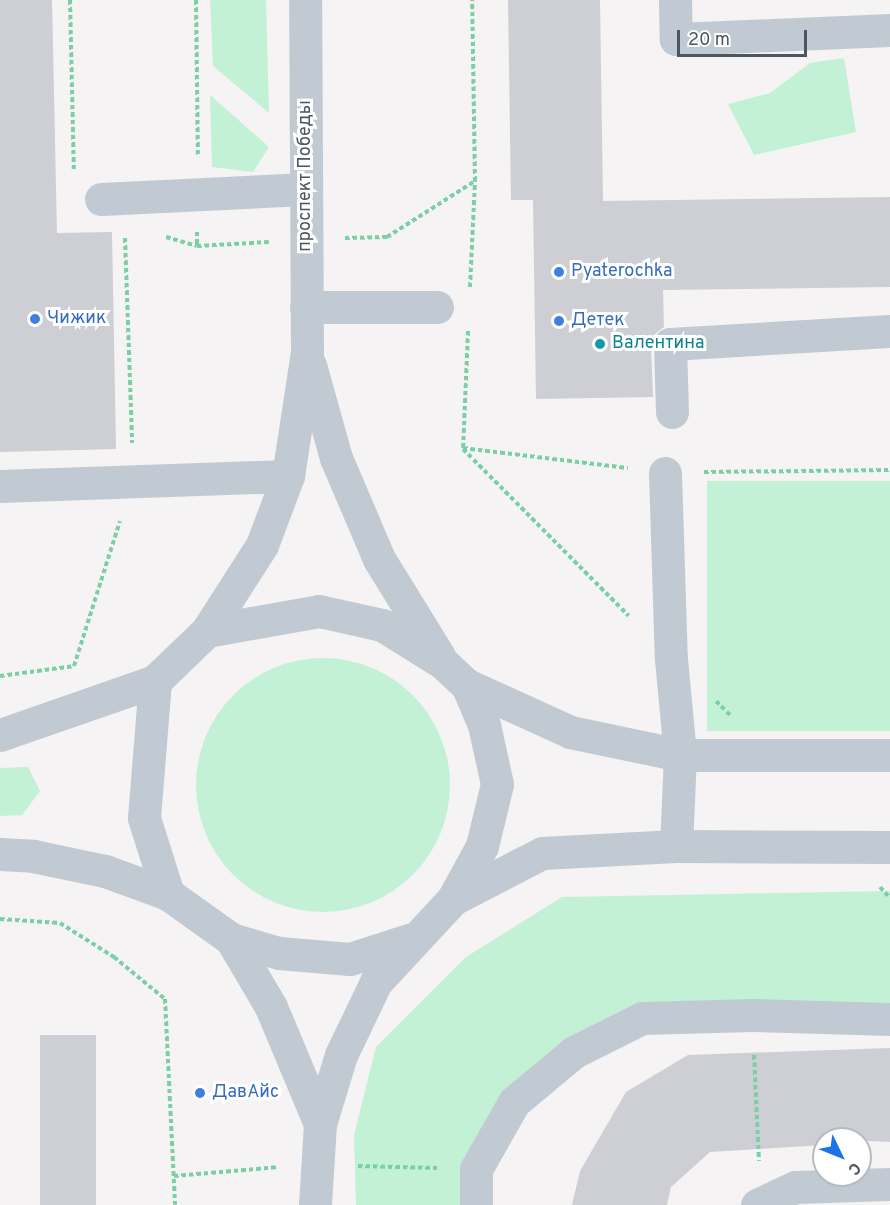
<!DOCTYPE html>
<html>
<head>
<meta charset="utf-8">
<style>
	body { margin:0 }
	#map { position:relative; width:890px; height:1205px; overflow:hidden; background:#f5f3f3; font-family:Overpass,sans-serif }
	div>[style] { position:absolute }
	[style*='--x'] { left:calc(var(--x)*1px); top:calc(var(--y)*1px); width:calc(var(--w)*1px); rotate:calc(var(--a)*1deg) }
	.green>* { inset:0; background:#c3f1d5; transform-origin:0 0 }
	.round { border-radius:50% }
	.building>* { inset:0; background:#cdcfd5; transform-origin:0 0 }
	.path>* { height:4px; margin-top:-2px; transform-origin:0; background:repeating-linear-gradient(90deg,#7ad0a6 0 4.5px,transparent 0 7.5px) }
	.minor>* { height:33px; margin:-16.5px; padding:0 16.5px; transform-origin:16.5px; border-radius:16.5px; background:#c1cad2 }
	.dots>* { width:16px; height:16px; translate:-50% -50%; box-sizing:border-box; border:3px solid #fff; border-radius:50% }
	span { translate:-50% -50%; white-space:nowrap; text-align:center; line-height:1.15; -webkit-text-stroke:6px #fff; paint-order:stroke }
	.street-label { font-size:18px; color:#4a5661 }
	.shop-label { font-size:18px; color:#366cbe }
	.left { translate:0 -50%; text-align:left }
	.culture-label { font-size:18px; color:#0d838f }
	.north { position:absolute; left:812px; top:1127px; width:60px; height:60px; box-sizing:border-box; background:#fff; border:2px solid #b7bbc0; border-radius:50%; rotate:133deg; font-size:16px; font-weight:700; line-height:24px; text-align:center; color:#4a5661 }
	.north::after { content:''; display:block; margin:auto; width:21px; height:27px; background:#1a73e8; clip-path:polygon(50% 0,100% 100%,50% 72%,0 100%) }
	.scale { position:absolute; left:677px; top:30px; width:130px; height:27px; box-sizing:border-box; border:3px solid #4a5661; border-top:0; padding-left:8px; font-size:18px; line-height:21px; white-space:nowrap; color:#4a5661; -webkit-text-stroke:4px #fff; paint-order:stroke }
</style>
</head>
<body>
<div id="map">
	<div class="green">
		<i style="clip-path:polygon(210px 0,266px 0,269px 113px,213px 66px)"></i>
		<i style="clip-path:polygon(844px 58px,856px 132px,754px 155px,728px 104px,770px 93px,810px 63px)"></i>
		<i style="clip-path:polygon(210px 95px,269px 147px,253px 172px,212px 167px)"></i>
		<i style="left:707px;top:481px;width:183px;height:250px"></i>
		<i class="round" style="left:196px;top:658px;width:254px;height:254px"></i>
		<i style="clip-path:polygon(28px 767px,40px 791px,22px 815px,0 816px,0 768px)"></i>
		<i style="clip-path:polygon(890px 891px,890px 1010px,625px 1011px,541px 1059px,463px 1205px,356px 1205px,354px 1135px,376px 1047px,466px 957px,562px 897px)"></i>
	</div>
	<div class="building">
		<i style="clip-path:polygon(0 0,52px 0,57px 233px,112px 232px,116px 449px,0 452px)"></i>
		<i style="clip-path:polygon(508px 0,600px 0,603px 201px,890px 197px,890px 287px,663px 290px,664px 327px,654px 335px,651px 345px,653px 397px,536px 399px,533px 200px,511px 200px)"></i>
		<i style="left:40px;top:1035px;width:56px;height:170px"></i>
		<i style="clip-path:polygon(890px 1048px,890px 1142px,824px 1139px,824px 1145px,710px 1152px,671px 1187px,667px 1205px,572px 1205px,580px 1171px,626px 1092px,688px 1055px)"></i>
	</div>
	<div class="path">
		<i style="--x:70;--y:0;--w:170;--a:88.7"></i>
		<i style="--x:196;--y:0;--w:156;--a:89.3"></i>
		<i style="--x:197;--y:232;--w:14;--a:90"></i>
		<i style="--x:197;--y:246;--w:72;--a:-3.2"></i>
		<i style="--x:166;--y:237;--w:32;--a:16"></i>
		<i style="--x:125;--y:238;--w:205;--a:88"></i>
		<i style="--x:345;--y:238;--w:42;--a:-1.4"></i>
		<i style="--x:387;--y:237;--w:104;--a:-32.5"></i>
		<i style="--x:470;--y:287;--w:106;--a:-87.3"></i>
		<i style="--x:475;--y:181;--w:181;--a:-90.9"></i>
		<i style="--x:468;--y:331;--w:117;--a:92.4"></i>
		<i style="--x:463;--y:448;--w:166;--a:6.9"></i>
		<i style="--x:463;--y:449;--w:235;--a:45.2"></i>
		<i style="--x:704;--y:472;--w:186;--a:-0.6"></i>
		<i style="--x:0;--y:676;--w:75;--a:-7.7"></i>
		<i style="--x:74;--y:666;--w:152;--a:-72.4"></i>
		<i style="--x:716;--y:701;--w:20;--a:45"></i>
		<i style="--x:880;--y:887;--w:15;--a:48"></i>
		<i style="--x:0;--y:919;--w:60;--a:3.8"></i>
		<i style="--x:60;--y:923;--w:64;--a:32.2"></i>
		<i style="--x:114;--y:957;--w:66;--a:39.5"></i>
		<i style="--x:165;--y:999;--w:206;--a:87.2"></i>
		<i style="--x:754;--y:1055;--w:106;--a:87.3"></i>
		<i style="--x:358;--y:1166;--w:79;--a:1.5"></i>
		<i style="--x:174;--y:1176;--w:104;--a:-4.9"></i>
	</div>
	<div class="minor">
		<i style="--x:675;--y:0;--w:39;--a:89"></i>
		<i style="--x:676;--y:39;--w:214;--a:-2.4"></i>
		<i style="--x:101;--y:199;--w:205;--a:-2.8"></i>
		<i style="--x:306;--y:307;--w:131;--a:0"></i>
		<i style="--x:310;--y:365;--w:97;--a:74.4"></i>
		<i style="--x:336;--y:458;--w:110;--a:66.9"></i>
		<i style="--x:379;--y:559;--w:114;--a:58.3"></i>
		<i style="--x:672;--y:412;--w:68;--a:-91.7"></i>
		<i style="--x:670;--y:344;--w:220;--a:-3.4"></i>
		<i style="--x:665;--y:473;--w:186;--a:88.2"></i>
		<i style="--x:671;--y:659;--w:96;--a:84.6"></i>
		<i style="--x:680;--y:755;--w:91;--a:92.5"></i>
		<i style="--x:0;--y:486;--w:288;--a:-2"></i>
		<i style="--x:207;--y:631;--w:114;--a:-10.1"></i>
		<i style="--x:319;--y:611;--w:65;--a:12.5"></i>
		<i style="--x:382;--y:625;--w:72;--a:31.9"></i>
		<i style="--x:443;--y:663;--w:33;--a:43"></i>
		<i style="--x:467;--y:685;--w:113;--a:24.5"></i>
		<i style="--x:570;--y:732;--w:112;--a:11.8"></i>
		<i style="--x:680;--y:755;--w:210;--a:0"></i>
		<i style="--x:155;--y:681;--w:137;--a:94.6"></i>
		<i style="--x:144;--y:818;--w:80;--a:72.5"></i>
		<i style="--x:0;--y:735;--w:164;--a:-19.2"></i>
		<i style="--x:155;--y:681;--w:72;--a:-43.9"></i>
		<i style="--x:207;--y:631;--w:102;--a:-57.4"></i>
		<i style="--x:262;--y:545;--w:74;--a:-69.4"></i>
		<i style="--x:288;--y:476;--w:125;--a:-81.3"></i>
		<i style="--x:307;--y:352;--w:352;--a:-90.3"></i>
		<i style="--x:0;--y:854;--w:33;--a:3"></i>
		<i style="--x:33;--y:856;--w:74;--a:11.8"></i>
		<i style="--x:105;--y:871;--w:67;--a:20.1"></i>
		<i style="--x:168;--y:894;--w:77;--a:35.5"></i>
		<i style="--x:231;--y:939;--w:50;--a:16.3"></i>
		<i style="--x:279;--y:953;--w:71;--a:4.8"></i>
		<i style="--x:350;--y:959;--w:65;--a:-17.9"></i>
		<i style="--x:453;--y:899;--w:100;--a:-27.3"></i>
		<i style="--x:542;--y:853;--w:134;--a:-3"></i>
		<i style="--x:676;--y:846;--w:214;--a:0.3"></i>
		<i style="--x:231;--y:939;--w:79;--a:59.5"></i>
		<i style="--x:271;--y:1007;--w:127;--a:67.3"></i>
		<i style="--x:315;--y:1205;--w:81;--a:-86.5"></i>
		<i style="--x:320;--y:1124;--w:72;--a:-73.1"></i>
		<i style="--x:341;--y:1055;--w:81;--a:-64.4"></i>
		<i style="--x:376;--y:982;--w:113;--a:-47.1"></i>
		<i style="--x:453;--y:899;--w:60;--a:-61.3"></i>
		<i style="--x:482;--y:846;--w:64;--a:-76.4"></i>
		<i style="--x:497;--y:784;--w:60;--a:-102.4"></i>
		<i style="--x:484;--y:725;--w:43;--a:-113"></i>
		<i style="--x:476;--y:1205;--w:36;--a:-90"></i>
		<i style="--x:476;--y:1169;--w:77;--a:-60.4"></i>
		<i style="--x:514;--y:1102;--w:78;--a:-39.8"></i>
		<i style="--x:574;--y:1052;--w:76;--a:-26.6"></i>
		<i style="--x:642;--y:1018;--w:110;--a:-1.6"></i>
		<i style="--x:752;--y:1015;--w:138;--a:1.7"></i>
		<i style="--x:757;--y:1205;--w:42;--a:-25.3"></i>
		<i style="--x:795;--y:1187;--w:95;--a:-1.8"></i>
	</div>
	<div class="dots">
		<i style="left:559px;top:272px;background:#3f7fe0"></i>
		<i style="left:35px;top:319px;background:#3f7fe0"></i>
		<i style="left:559px;top:321px;background:#3f7fe0"></i>
		<i style="left:600px;top:344px;background:#0f9aa8"></i>
		<i style="left:200px;top:1093px;background:#3f7fe0"></i>
	</div>
	<div class="street-label">
		<span style="left:306px;top:176px;rotate:-90deg">проспект Победы</span>
	</div>
	<div class="shop-label">
		<span class="left" style="left:571px;top:272px">Pyaterochka</span>
		<span class="left" style="left:47px;top:319px">Чижик</span>
		<span class="left" style="left:571px;top:321px">Детек</span>
		<span class="left" style="left:212px;top:1093px">ДавАйс</span>
	</div>
	<div class="culture-label">
		<span class="left" style="left:612px;top:344px">Валентина</span>
	</div>
	<div class="north">С</div>
	<div class="scale">20 m</div>
</div>
</body>
</html>
